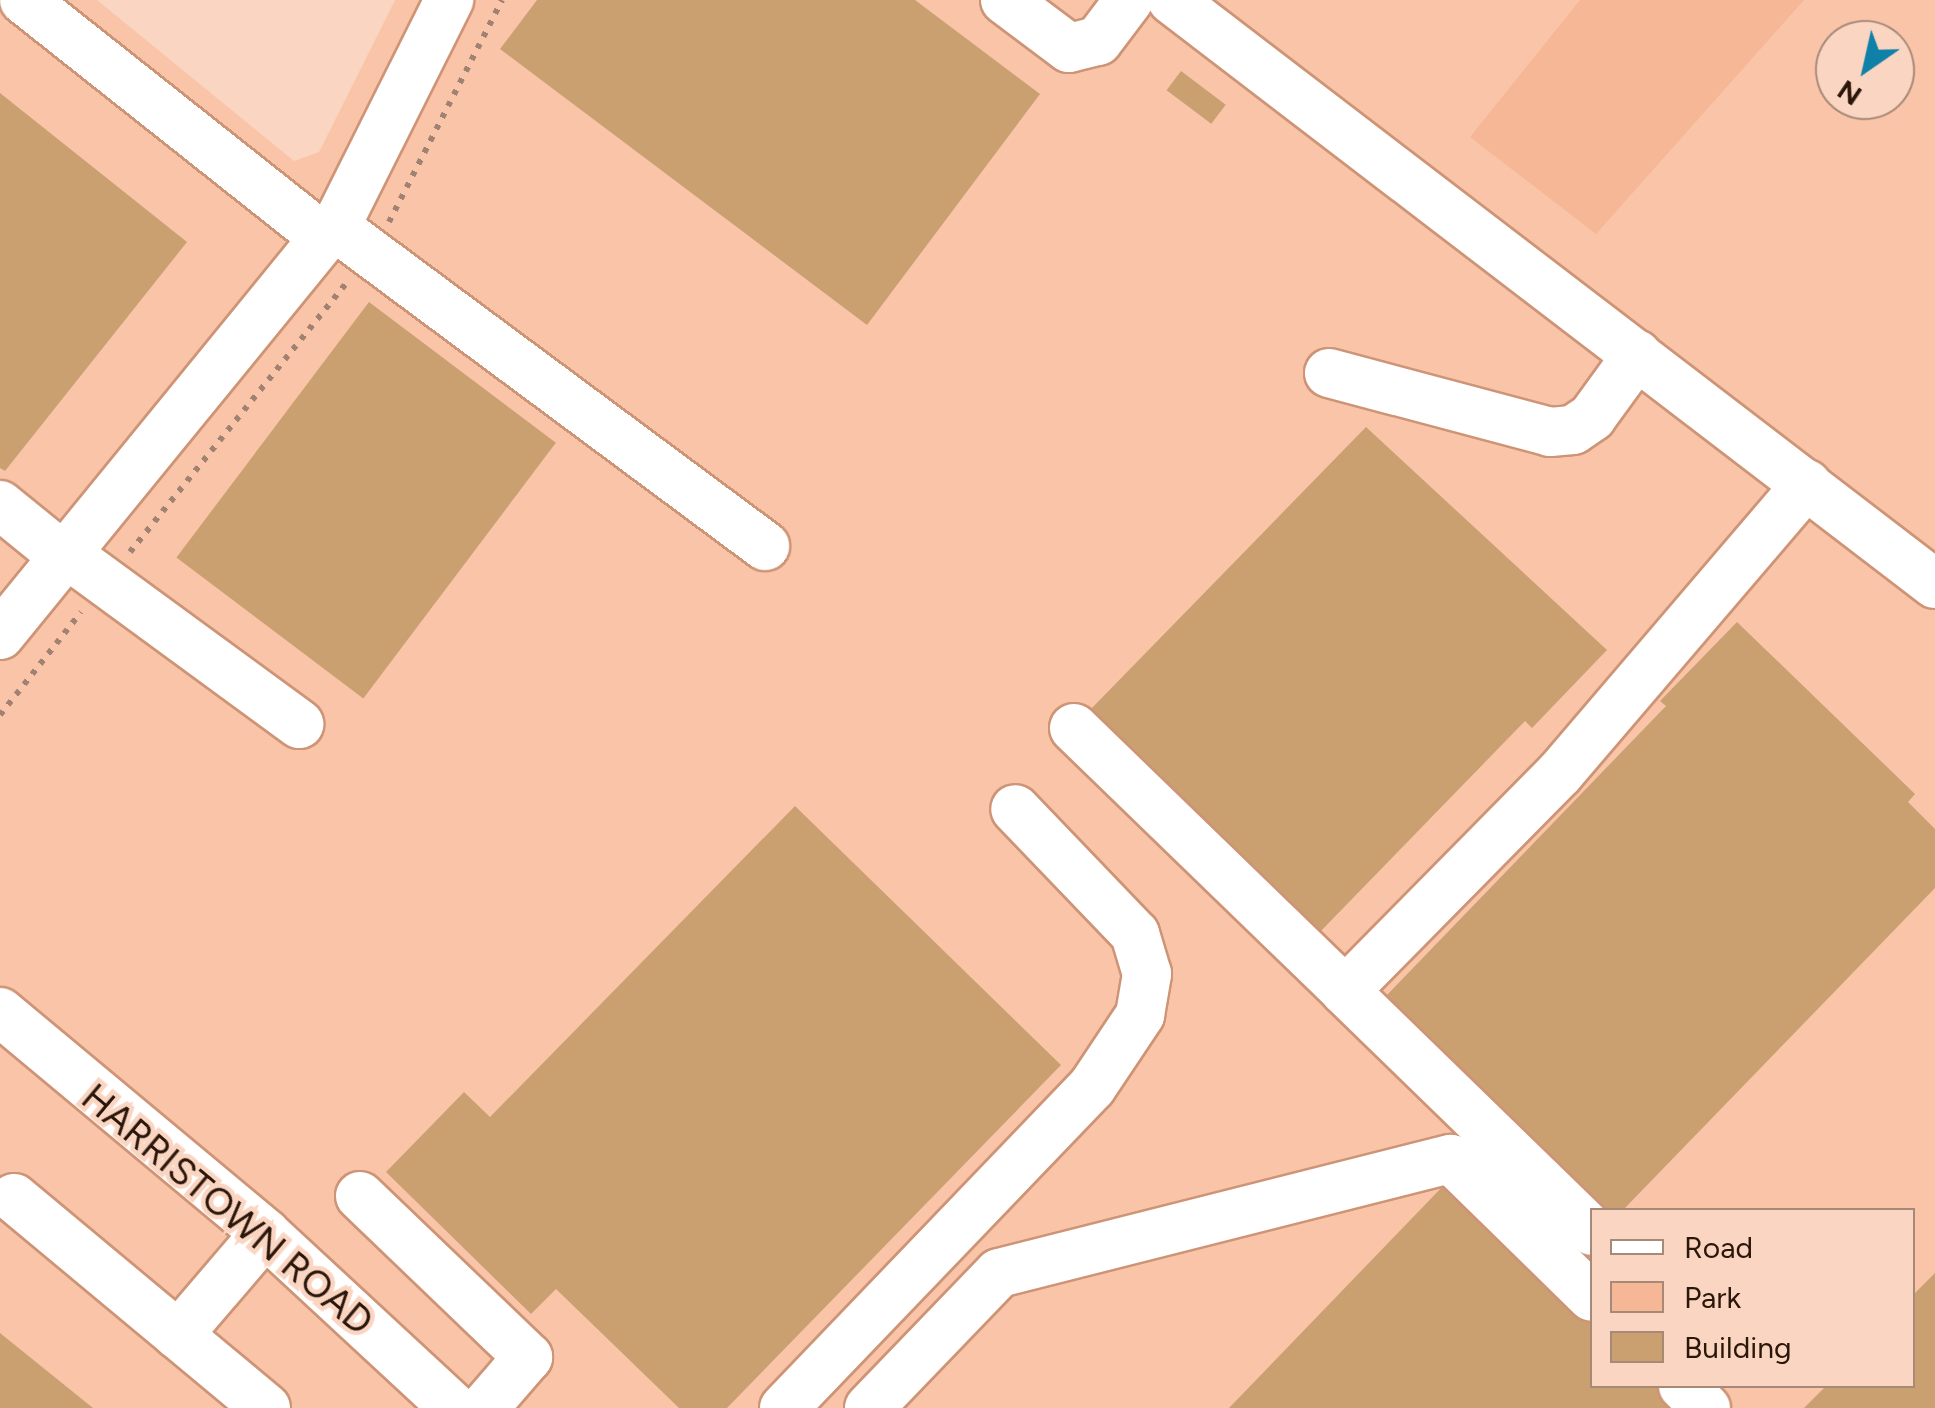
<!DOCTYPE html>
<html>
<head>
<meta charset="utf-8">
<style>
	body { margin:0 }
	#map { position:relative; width:1935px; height:1408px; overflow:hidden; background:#fad5c2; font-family:Figtree,sans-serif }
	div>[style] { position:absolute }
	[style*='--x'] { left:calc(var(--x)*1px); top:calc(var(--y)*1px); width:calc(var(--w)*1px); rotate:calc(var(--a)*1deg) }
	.built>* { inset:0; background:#fac4a8 }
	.green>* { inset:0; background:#f5b796 }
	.building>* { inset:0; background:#cba070; transform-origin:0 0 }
	.path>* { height:6px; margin-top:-3px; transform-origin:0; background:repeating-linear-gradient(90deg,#a18272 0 5px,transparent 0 13px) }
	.roads { filter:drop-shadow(2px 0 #ce9476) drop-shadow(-2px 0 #ce9476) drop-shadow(0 2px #ce9476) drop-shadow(0 -2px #ce9476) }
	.minor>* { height:48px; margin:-24px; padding:0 24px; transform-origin:24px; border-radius:24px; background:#fff }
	span { translate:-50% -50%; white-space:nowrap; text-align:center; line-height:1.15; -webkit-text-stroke:9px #fad5c2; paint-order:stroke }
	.street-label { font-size:38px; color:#2b160a }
	.legend { position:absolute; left:1590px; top:1208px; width:325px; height:180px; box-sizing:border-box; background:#fad5c2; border:2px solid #a78978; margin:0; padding:12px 18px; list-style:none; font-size:30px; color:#2b160a }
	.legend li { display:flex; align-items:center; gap:20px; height:50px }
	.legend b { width:50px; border:2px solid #a78978 }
	.north { position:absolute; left:1815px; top:20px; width:100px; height:100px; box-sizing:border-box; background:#fad5c2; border:2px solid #a78978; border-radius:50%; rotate:214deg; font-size:28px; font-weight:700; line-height:40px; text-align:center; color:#2b160a }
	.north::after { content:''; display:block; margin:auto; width:35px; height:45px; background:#0f81a8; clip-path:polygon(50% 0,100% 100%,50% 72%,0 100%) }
</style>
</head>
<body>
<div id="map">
	<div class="built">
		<i style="clip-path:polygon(evenodd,0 0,97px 0,294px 161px,319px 152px,395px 0,1935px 0,1935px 1408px,0 1408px,0 0,1835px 40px,1895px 40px,1895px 100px,1835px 100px,1835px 40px,0 0,1592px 1210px,1912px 1210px,1912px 1386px,1592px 1386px,1592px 1210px)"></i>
	</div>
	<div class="green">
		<i style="clip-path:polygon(1580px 0,1804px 0,1596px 234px,1470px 137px)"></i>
	</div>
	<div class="building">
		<i style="clip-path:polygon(537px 0,915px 0,1040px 94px,867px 325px,500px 49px)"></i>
		<i style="left:1181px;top:71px;width:56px;height:24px;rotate:37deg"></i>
		<i style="clip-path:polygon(0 93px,187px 242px,5px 471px,0 468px)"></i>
		<i style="left:369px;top:302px;width:234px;height:320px;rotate:37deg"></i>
		<i style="clip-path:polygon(1366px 427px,1607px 650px,1532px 728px,1525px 721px,1318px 934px,1089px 711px)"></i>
		<i style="clip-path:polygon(1737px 622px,1915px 794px,1908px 802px,1935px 829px,1935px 888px,1623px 1210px,1608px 1210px,1386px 996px,1666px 706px,1660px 701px)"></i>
		<i style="clip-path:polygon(795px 806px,1061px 1065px,727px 1408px,679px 1408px,556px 1289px,531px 1314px,386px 1172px,464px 1092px,490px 1117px)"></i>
		<i style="clip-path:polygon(1446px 1183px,1592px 1324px,1592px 1386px,1656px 1386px,1679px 1408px,1229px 1408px)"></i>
		<i style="clip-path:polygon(1935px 1273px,1935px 1408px,1804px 1408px,1826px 1386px,1912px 1386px,1912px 1296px)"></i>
		<i style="clip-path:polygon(0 1333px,93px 1408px,0 1408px)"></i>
	</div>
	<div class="path">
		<i style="--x:389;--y:222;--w:249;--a:-63"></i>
		<i style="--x:130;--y:552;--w:348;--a:-51.2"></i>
		<i style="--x:0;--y:715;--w:131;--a:-51.8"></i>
	</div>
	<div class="roads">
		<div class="minor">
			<i style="--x:24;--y:0;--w:383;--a:38.4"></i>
			<i style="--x:1005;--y:0;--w:80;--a:36.9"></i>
			<i style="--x:1069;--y:48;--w:30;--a:-14"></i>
			<i style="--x:1098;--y:41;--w:51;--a:-52.9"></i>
			<i style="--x:1172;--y:0;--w:961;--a:37.43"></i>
			<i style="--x:334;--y:226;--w:537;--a:36.59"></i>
			<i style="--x:1329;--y:373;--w:229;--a:14.9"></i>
			<i style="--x:1550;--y:432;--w:23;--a:-5"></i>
			<i style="--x:1573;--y:430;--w:23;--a:-34"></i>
			<i style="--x:1592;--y:417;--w:77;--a:-54"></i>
			<i style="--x:0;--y:505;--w:82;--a:39.1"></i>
			<i style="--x:67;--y:554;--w:288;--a:36.2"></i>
			<i style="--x:0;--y:635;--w:538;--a:-50.81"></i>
			<i style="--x:340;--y:218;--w:244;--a:-63.4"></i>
			<i style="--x:1074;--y:728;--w:378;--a:44.1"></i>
			<i style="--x:1345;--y:991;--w:306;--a:-45.4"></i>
			<i style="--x:1560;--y:773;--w:380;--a:-49.5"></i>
			<i style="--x:1345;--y:991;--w:344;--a:44.2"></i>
			<i style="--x:0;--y:1012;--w:345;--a:39.8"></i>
			<i style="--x:265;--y:1233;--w:258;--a:42.8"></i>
			<i style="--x:360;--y:1196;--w:233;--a:43.8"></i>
			<i style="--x:528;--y:1357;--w:67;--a:130.8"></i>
			<i style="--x:14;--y:1198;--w:328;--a:39.8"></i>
			<i style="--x:178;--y:1335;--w:134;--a:-49.5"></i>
			<i style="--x:1683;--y:1386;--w:32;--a:44"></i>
			<i style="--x:784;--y:1408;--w:445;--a:-46.2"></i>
			<i style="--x:1092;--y:1087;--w:87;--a:-56.3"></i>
			<i style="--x:1140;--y:1015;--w:42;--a:-80.3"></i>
			<i style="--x:1147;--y:974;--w:42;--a:-106.7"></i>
			<i style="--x:1135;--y:934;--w:173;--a:-133.8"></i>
			<i style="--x:869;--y:1408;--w:187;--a:-46.1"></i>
			<i style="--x:999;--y:1273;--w:466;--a:-14.2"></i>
			<i style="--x:1451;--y:1159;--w:197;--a:44.4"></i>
		</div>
	</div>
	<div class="street-label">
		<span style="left:227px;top:1210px;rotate:40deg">HARRISTOWN ROAD</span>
	</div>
	<ul class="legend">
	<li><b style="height:12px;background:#fff"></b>Road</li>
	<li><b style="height:28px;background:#f5b796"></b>Park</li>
	<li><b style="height:28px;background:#cba070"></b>Building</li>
	</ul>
	<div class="north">N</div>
</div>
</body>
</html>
